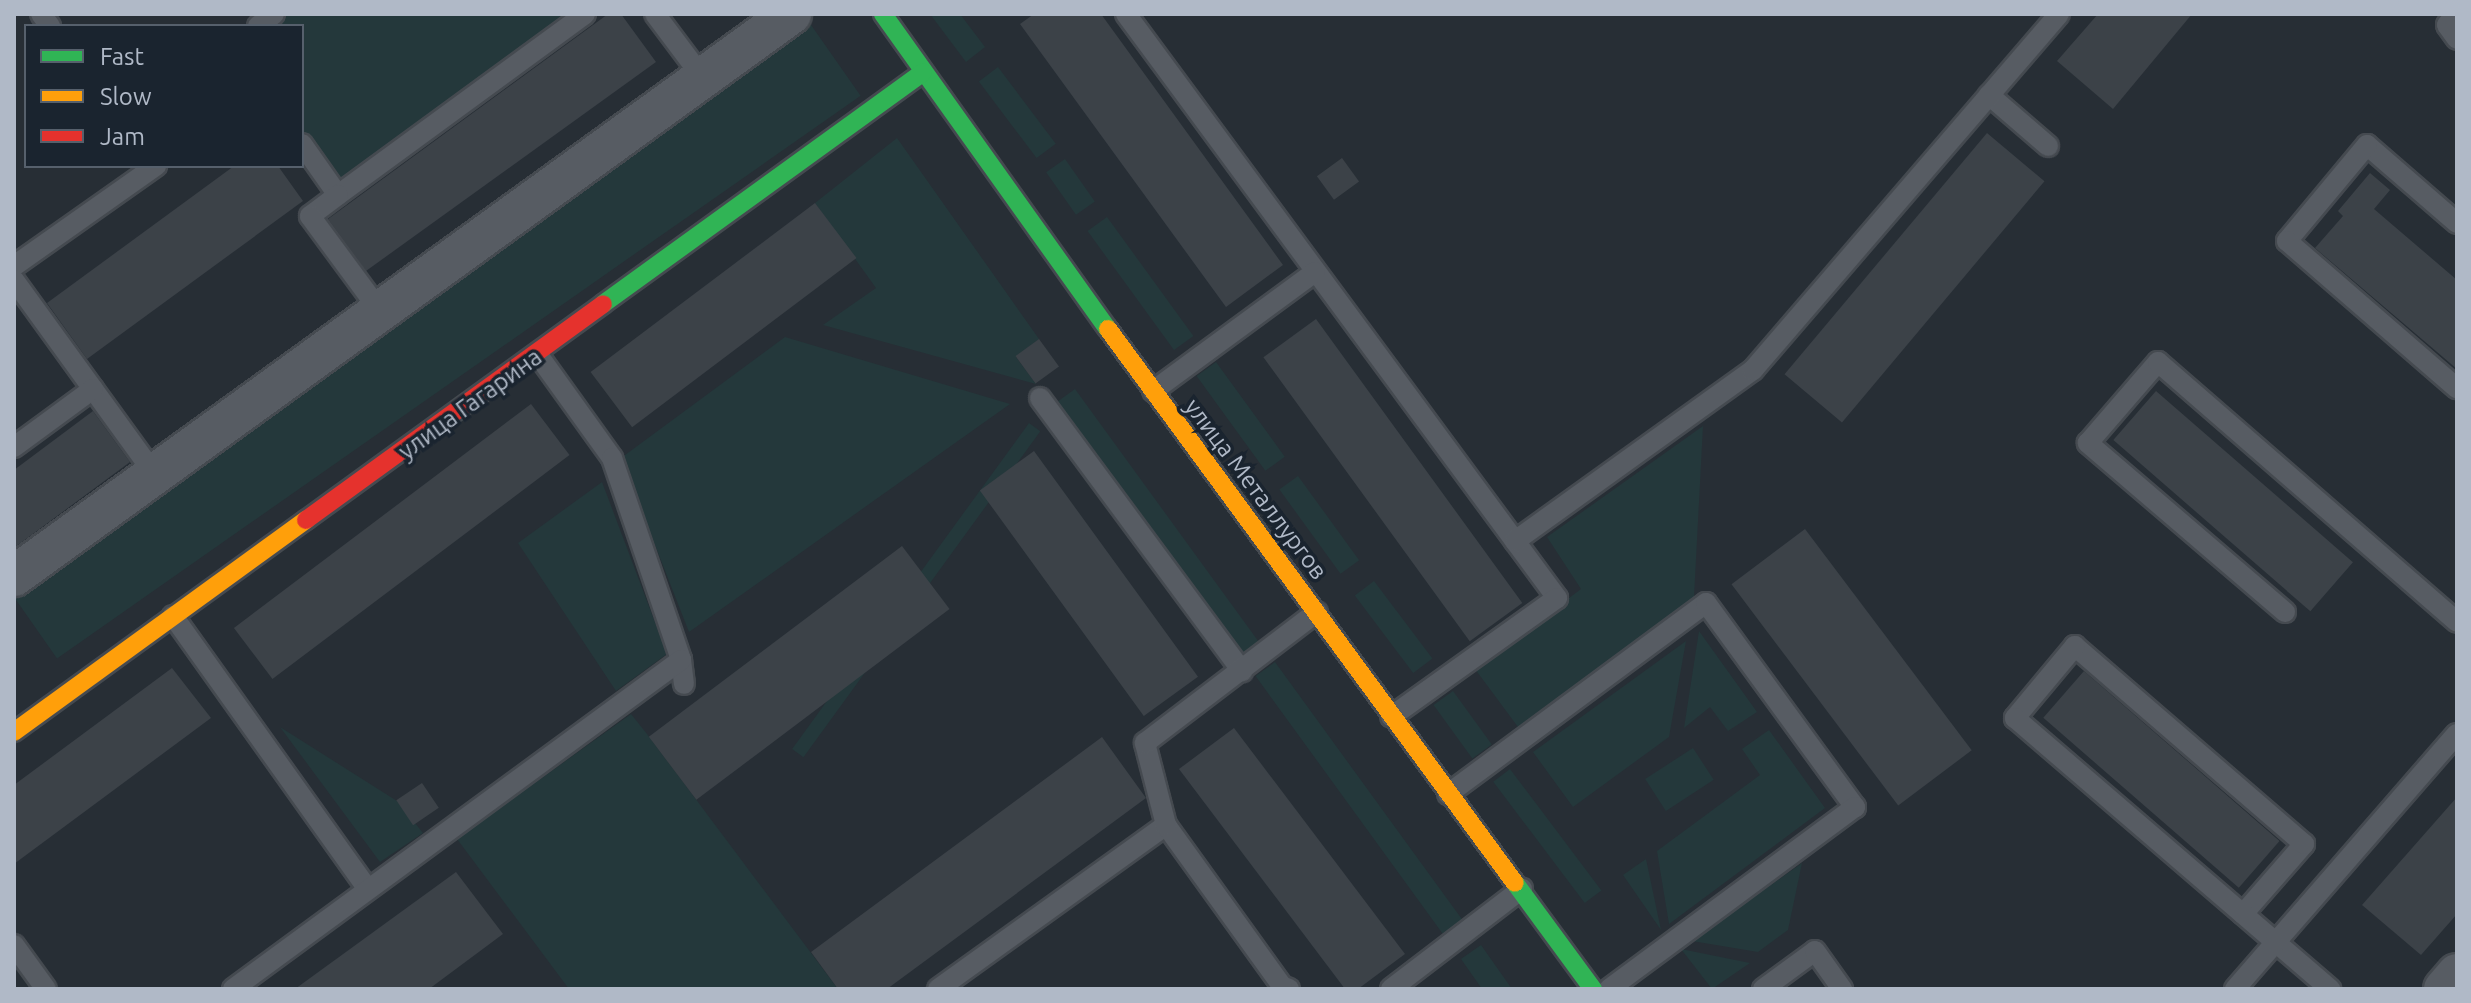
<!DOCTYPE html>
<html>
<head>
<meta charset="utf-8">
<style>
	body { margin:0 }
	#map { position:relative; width:2471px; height:1003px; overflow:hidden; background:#272e35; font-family:Ubuntu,sans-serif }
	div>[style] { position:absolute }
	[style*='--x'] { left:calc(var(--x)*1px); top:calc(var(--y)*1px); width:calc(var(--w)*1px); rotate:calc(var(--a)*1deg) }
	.green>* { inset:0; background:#24383b; transform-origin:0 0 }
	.building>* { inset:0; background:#3c4248; transform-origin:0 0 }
	.roads { filter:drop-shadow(2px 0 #454a50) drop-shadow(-2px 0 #454a50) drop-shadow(0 2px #454a50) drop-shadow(0 -2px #454a50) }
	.lane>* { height:20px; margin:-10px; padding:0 10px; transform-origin:10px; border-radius:10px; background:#575c63 }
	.street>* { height:40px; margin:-20px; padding:0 20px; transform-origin:20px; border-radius:20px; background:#575c63 }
	.fast>* { height:18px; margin:-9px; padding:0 9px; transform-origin:9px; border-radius:9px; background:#30b455 }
	.slow>* { height:18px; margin:-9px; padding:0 9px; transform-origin:9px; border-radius:9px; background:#ff9f0a }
	.jam>* { height:18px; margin:-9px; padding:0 9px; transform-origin:9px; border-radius:9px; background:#e5322d }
	span { translate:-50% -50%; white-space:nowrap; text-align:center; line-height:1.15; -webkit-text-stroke:7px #1a242f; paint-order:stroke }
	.street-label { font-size:24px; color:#b0b9c7 }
	.frame { position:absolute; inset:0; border:16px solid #b0b9c7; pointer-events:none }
	.legend { position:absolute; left:24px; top:24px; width:280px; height:144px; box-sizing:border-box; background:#1a242f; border:2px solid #56606c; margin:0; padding:10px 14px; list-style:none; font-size:24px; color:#b0b9c7 }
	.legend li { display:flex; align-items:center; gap:16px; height:40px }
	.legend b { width:40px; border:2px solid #56606c }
</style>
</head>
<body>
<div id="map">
	<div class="green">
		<i style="clip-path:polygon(284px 14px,569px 14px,338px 184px,302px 134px,302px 26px,268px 26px)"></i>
		<i style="clip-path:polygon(930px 14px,960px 14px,985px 47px,966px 62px)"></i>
		<i style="left:809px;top:22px;width:90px;height:981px;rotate:55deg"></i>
		<i style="left:998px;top:67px;width:96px;height:24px;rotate:53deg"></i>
		<i style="clip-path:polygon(897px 138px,1039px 339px,1016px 357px,1036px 384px,823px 325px,876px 288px,815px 203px)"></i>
		<i style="left:1065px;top:159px;width:52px;height:23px;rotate:55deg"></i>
		<i style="left:1107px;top:217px;width:147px;height:24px;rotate:54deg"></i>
		<i style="clip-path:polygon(785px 337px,1010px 404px,689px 632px,621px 458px)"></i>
		<i style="left:1216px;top:362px;width:117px;height:24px;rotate:54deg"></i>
		<i style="left:1075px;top:389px;width:315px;height:24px;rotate:54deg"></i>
		<i style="left:1029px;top:423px;width:14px;height:403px;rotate:36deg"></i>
		<i style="clip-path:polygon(1703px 426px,1694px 597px,1518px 727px,1475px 669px,1581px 589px,1547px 537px)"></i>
		<i style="left:1298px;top:476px;width:104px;height:23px;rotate:54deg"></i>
		<i style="clip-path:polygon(602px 482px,667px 654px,616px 691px,518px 543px)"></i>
		<i style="left:1374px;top:581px;width:97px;height:24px;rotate:53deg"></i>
		<i style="clip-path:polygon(1699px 631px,1757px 712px,1728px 731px,1710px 707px,1684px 728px)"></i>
		<i style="clip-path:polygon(1686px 641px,1669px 737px,1573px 807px,1533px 752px)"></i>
		<i style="left:1275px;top:662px;width:319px;height:24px;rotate:54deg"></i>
		<i style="left:1453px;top:691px;width:66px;height:24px;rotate:54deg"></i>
		<i style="clip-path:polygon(631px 714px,647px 734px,838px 989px,569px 989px,457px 839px)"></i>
		<i style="clip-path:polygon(280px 727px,397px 801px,423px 833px,380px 862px)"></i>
		<i style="clip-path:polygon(1769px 730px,1825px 808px,1669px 924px,1657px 851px,1760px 775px,1742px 749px)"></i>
		<i style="left:1693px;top:748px;width:38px;height:57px;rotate:57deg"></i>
		<i style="left:1510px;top:769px;width:152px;height:21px;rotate:53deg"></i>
		<i style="clip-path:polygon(1646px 859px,1661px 930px,1623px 875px)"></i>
		<i style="clip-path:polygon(1802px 863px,1788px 930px,1758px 952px,1692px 941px)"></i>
		<i style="clip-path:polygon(1481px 945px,1512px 989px,1482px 989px,1461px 959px)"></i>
		<i style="clip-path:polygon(1681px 949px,1750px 963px,1712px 989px)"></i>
	</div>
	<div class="building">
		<i style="clip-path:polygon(608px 14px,621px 14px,656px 62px,366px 271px,328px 219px)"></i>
		<i style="clip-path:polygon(1034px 14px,1101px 14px,1283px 265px,1226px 307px,1020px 24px)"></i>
		<i style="clip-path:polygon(2098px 14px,2192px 14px,2113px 109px,2057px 61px)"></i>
		<i style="left:1987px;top:133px;width:75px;height:315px;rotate:40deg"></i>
		<i style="left:1342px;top:158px;width:29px;height:31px;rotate:54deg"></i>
		<i style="clip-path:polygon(234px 166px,278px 166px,303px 201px,87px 359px,47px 303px)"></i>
		<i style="clip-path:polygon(2370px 173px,2390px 190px,2374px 209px,2457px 280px,2457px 369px,2315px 248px,2343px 216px,2338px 211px)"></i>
		<i style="left:815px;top:203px;width:69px;height:281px;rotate:53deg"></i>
		<i style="left:1316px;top:319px;width:351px;height:65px;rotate:54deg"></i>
		<i style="left:1039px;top:339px;width:34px;height:29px;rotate:54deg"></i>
		<i style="left:2156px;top:391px;width:261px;height:65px;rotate:41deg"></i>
		<i style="left:531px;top:404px;width:64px;height:372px;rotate:53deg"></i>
		<i style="clip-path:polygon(93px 411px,130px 462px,14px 548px,14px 470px)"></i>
		<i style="left:1034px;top:451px;width:279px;height:67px;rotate:54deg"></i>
		<i style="left:1805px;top:529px;width:277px;height:92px;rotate:53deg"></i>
		<i style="left:902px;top:546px;width:79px;height:317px;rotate:53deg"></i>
		<i style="clip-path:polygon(172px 668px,211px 718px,14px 864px,14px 785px)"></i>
		<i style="left:2084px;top:671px;width:259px;height:62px;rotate:41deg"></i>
		<i style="clip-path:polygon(1234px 728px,1405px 954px,1358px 989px,1345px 989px,1179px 769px)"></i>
		<i style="clip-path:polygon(1102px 737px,1146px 798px,887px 989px,838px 989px,811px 952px)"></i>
		<i style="left:422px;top:783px;width:30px;height:31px;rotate:56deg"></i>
		<i style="clip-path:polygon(2457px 797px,2457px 914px,2421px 955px,2362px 905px)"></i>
		<i style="clip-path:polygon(456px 872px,503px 934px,429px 989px,295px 989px)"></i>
	</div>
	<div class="roads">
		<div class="lane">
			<i style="--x:41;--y:14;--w:15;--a:53"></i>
			<i style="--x:655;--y:14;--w:80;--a:53.1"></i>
			<i style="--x:1126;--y:14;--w:726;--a:53.57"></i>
			<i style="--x:1557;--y:598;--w:204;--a:144.4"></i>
			<i style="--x:2456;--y:14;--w:14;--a:129"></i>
			<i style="--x:2447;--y:25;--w:17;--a:54"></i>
			<i style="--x:258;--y:26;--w:20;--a:-37"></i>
			<i style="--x:1989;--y:95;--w:78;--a:40.8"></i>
			<i style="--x:302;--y:144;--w:62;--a:54.8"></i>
			<i style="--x:338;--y:195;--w:306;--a:-36.2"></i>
			<i style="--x:338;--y:195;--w:35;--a:143"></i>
			<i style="--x:310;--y:216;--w:118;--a:53.6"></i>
			<i style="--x:2457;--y:223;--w:119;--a:-139.1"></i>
			<i style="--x:2367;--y:145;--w:125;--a:129.8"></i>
			<i style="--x:2287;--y:241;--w:225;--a:40.9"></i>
			<i style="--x:14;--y:266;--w:174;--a:-35.2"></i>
			<i style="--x:14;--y:280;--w:241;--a:54.1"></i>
			<i style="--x:538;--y:355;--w:127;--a:54.3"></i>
			<i style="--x:612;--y:458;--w:213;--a:71.1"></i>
			<i style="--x:681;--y:660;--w:24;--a:83"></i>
			<i style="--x:1153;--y:391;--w:201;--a:-36.3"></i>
			<i style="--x:1040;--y:398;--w:340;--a:53.5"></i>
			<i style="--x:14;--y:447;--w:98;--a:-36.3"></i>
			<i style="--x:1515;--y:541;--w:293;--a:-35.7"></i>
			<i style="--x:1753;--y:370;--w:469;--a:-49.3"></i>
			<i style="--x:2285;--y:612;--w:260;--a:-139.4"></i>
			<i style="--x:2088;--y:443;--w:107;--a:-49.2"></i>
			<i style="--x:2158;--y:362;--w:396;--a:41"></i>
			<i style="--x:173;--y:616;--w:334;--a:54.5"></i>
			<i style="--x:1448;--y:794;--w:321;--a:-36.5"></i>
			<i style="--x:1706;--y:603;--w:253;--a:53.9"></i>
			<i style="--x:1855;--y:807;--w:306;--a:143.5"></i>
			<i style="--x:2243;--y:914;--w:93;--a:-48.9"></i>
			<i style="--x:2304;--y:844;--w:303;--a:-139.2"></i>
			<i style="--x:2075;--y:646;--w:94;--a:129.8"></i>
			<i style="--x:2015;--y:718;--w:416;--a:40.7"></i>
			<i style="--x:14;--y:945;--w:54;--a:54"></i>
			<i style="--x:233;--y:989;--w:556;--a:-36.29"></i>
			<i style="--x:938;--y:989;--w:281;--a:-35.7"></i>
			<i style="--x:1289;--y:989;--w:8;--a:-157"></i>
			<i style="--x:1282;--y:986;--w:198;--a:-125.8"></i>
			<i style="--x:1166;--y:825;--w:85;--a:-104.4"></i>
			<i style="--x:1145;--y:743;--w:216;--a:-37.3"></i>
			<i style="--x:1391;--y:989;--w:165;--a:-37.4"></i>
			<i style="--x:1763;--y:989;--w:64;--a:-36.2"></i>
			<i style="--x:1815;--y:951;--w:47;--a:54.6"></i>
			<i style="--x:2235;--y:989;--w:338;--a:-49"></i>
		</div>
		<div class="street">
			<i style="--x:14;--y:576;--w:959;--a:-35.88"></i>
			<i style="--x:2444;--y:989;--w:20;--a:-49"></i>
		</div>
		<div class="fast">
			<i style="--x:883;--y:14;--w:387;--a:54.5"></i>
			<i style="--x:603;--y:304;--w:395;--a:-35.9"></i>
			<i style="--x:1515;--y:883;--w:132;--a:53.7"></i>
		</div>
		<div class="slow">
			<i style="--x:1108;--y:329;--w:687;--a:53.7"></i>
			<i style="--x:14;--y:732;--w:361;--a:-36"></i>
		</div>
		<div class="jam">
			<i style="--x:306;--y:520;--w:367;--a:-36"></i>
		</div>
	</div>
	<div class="street-label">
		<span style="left:470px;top:404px;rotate:-36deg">улица Гагарина</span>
		<span style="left:1256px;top:489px;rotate:53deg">улица Металлургов</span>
	</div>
	<div class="frame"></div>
	<ul class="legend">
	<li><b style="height:10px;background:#30b455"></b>Fast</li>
	<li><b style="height:10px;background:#ff9f0a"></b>Slow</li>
	<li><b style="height:10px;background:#e5322d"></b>Jam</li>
	</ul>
</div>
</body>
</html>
